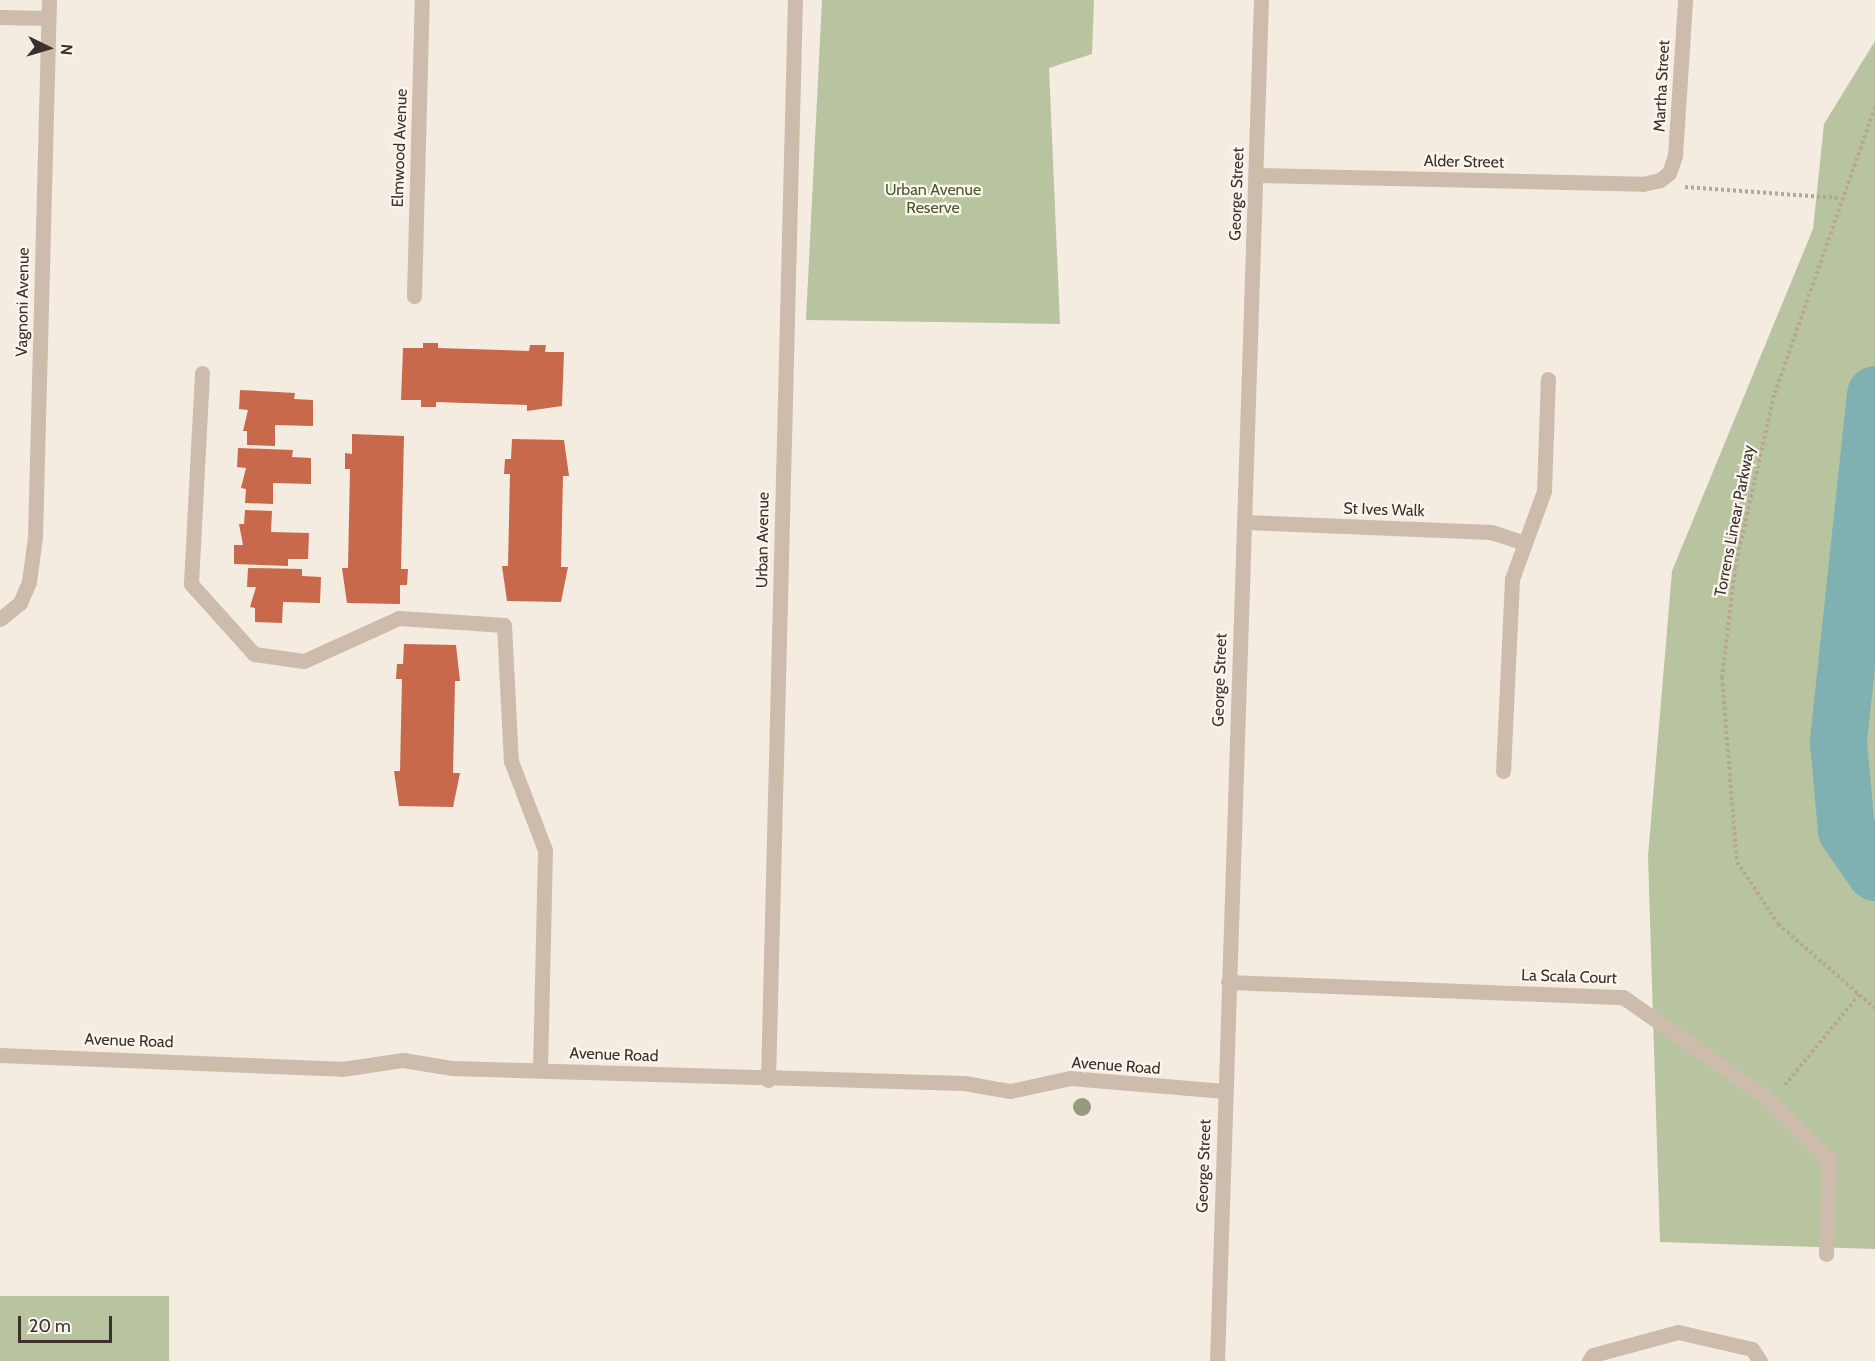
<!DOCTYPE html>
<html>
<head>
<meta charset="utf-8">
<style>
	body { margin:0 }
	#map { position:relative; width:1875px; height:1361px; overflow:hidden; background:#f4ebe1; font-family:Cabin,sans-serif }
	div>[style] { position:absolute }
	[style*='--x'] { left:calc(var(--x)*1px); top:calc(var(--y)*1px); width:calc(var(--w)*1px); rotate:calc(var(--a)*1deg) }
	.green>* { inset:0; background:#b8c4a0; transform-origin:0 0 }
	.river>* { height:57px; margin:-28.5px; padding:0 28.5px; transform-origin:28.5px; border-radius:28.5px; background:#7fb0b2 }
	.building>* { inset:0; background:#c8694b }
	.path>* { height:4px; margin-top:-2px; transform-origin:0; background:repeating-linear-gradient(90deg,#b9a596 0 3px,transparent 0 6px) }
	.service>* { height:15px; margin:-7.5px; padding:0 7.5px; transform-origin:7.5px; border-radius:7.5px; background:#cdbbac }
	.minor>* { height:15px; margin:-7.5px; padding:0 7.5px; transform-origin:7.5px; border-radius:7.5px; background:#cdbbac }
	.tertiary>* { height:15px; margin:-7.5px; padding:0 7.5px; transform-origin:7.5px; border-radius:7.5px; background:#cdbbac }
	.trees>* { width:18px; height:18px; margin:-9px; border-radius:50%; background:#969b7f }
	span { translate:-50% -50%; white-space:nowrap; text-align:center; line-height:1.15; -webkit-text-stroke:4.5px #fbf5ee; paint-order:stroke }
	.street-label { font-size:16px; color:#3b302b }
	.park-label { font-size:16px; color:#4a5a2e }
	.north { position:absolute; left:18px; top:18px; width:60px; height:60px; -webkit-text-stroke:4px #fbf5ee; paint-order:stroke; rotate:95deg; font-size:16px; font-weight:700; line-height:24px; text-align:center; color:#3b302b }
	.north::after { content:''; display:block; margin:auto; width:21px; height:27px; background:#3b302b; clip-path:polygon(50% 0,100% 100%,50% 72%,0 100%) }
	.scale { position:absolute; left:18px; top:1316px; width:94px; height:27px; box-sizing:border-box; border:3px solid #3b302b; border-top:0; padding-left:8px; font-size:18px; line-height:21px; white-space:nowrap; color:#3b302b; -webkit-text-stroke:4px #fbf5ee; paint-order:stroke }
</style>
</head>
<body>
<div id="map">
	<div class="green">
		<i style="clip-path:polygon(822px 0,1094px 0,1092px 54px,1049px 68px,1060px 324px,806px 320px)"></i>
		<i style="clip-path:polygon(1875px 41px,1875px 1249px,1660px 1242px,1648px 856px,1672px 571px,1813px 229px,1824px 124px)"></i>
		<i style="left:0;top:1296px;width:169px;height:65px"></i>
	</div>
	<div class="river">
		<i style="--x:1875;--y:394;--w:350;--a:96.1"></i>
		<i style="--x:1838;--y:742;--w:88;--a:84.8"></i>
		<i style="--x:1846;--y:830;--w:51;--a:55.4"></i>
	</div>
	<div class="building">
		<i style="clip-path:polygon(423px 343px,438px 343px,438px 348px,529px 351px,530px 345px,546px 345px,545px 352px,564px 352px,562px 406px,527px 411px,527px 405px,436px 402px,436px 407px,421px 407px,421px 400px,401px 400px,403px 348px,423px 348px)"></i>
		<i style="clip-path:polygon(240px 390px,295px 393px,294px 399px,313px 400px,313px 426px,275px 425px,275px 446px,247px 445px,247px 431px,243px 431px,248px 410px,239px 409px)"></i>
		<i style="clip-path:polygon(352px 434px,404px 436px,401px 569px,408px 569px,407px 585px,400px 585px,400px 604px,347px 603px,342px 568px,348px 568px,350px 469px,345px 469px,345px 453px,352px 454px)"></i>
		<i style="clip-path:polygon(512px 439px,564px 440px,569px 476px,563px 476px,561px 567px,568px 567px,561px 602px,507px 601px,502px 566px,508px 566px,510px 474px,504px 474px,505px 459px,511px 459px)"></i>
		<i style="clip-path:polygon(238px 448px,293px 450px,292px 457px,311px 458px,311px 484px,273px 483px,273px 504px,245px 503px,246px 489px,241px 488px,246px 468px,237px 467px)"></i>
		<i style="clip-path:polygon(245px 510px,272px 511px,271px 532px,309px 533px,308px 559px,288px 559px,288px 566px,234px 564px,234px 545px,243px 545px,239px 524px,244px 524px)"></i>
		<i style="clip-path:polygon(248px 568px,302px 569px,302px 576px,321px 577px,320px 603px,283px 602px,282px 623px,255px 622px,255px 608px,250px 607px,256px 587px,247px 587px)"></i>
		<i style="clip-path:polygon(404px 644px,456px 645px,460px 681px,455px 681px,453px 773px,460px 773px,453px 807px,399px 806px,394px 771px,400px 771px,402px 679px,396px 679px,397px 664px,403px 664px)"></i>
	</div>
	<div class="path">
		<i style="--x:1875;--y:107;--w:305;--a:109.3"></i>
		<i style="--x:1774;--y:395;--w:177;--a:102.7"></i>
		<i style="--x:1735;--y:568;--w:110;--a:96.8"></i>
		<i style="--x:1722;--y:677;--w:186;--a:85.4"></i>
		<i style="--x:1737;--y:862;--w:74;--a:56.5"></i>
		<i style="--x:1778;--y:924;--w:128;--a:40.9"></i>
		<i style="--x:1685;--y:187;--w:154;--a:4.1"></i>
		<i style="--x:1785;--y:1085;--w:117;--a:-50.6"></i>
	</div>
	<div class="service">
		<i style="--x:202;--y:373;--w:211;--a:93"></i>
		<i style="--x:191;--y:584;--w:94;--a:48"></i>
		<i style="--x:254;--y:654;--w:50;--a:8"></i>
		<i style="--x:304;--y:661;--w:104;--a:-24.4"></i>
		<i style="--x:399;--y:618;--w:105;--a:3.8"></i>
		<i style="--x:504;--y:625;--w:136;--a:87.1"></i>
		<i style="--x:511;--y:761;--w:95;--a:69.1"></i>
		<i style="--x:545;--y:850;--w:220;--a:91.3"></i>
		<i style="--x:1589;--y:1361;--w:7;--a:-56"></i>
		<i style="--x:1593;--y:1355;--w:88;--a:-15.1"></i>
		<i style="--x:1678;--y:1332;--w:76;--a:12.9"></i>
		<i style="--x:1752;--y:1349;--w:14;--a:56"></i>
	</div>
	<div class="minor">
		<i style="--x:0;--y:17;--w:48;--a:1.2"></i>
		<i style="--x:1256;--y:175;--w:387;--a:1.3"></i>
		<i style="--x:1643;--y:184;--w:17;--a:-13"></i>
		<i style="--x:1660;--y:180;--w:11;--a:-38"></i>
		<i style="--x:1669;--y:173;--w:18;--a:-71"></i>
		<i style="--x:1675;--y:156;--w:156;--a:-86.3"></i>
		<i style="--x:414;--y:296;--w:296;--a:-88.5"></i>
		<i style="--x:1244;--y:522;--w:247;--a:2.3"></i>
		<i style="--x:1491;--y:532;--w:32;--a:18"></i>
		<i style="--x:0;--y:619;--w:26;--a:-39"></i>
		<i style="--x:20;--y:603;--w:23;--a:-67"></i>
		<i style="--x:29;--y:582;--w:45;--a:-82.4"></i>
		<i style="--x:35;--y:537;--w:537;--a:-88.51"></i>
		<i style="--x:1503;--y:771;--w:192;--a:-87.3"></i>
		<i style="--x:1512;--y:579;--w:94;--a:-70"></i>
		<i style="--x:1544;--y:491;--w:112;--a:-88"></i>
		<i style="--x:1228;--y:982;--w:395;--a:2.2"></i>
		<i style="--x:1623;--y:997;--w:172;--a:35.1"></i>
		<i style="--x:1764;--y:1096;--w:91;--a:44.1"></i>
		<i style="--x:1829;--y:1159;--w:95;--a:91.8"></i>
		<i style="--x:768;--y:1080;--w:1080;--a:-88.57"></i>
	</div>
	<div class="tertiary">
		<i style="--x:0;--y:1055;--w:342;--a:2.3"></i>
		<i style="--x:342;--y:1069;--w:62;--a:-8.4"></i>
		<i style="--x:403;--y:1060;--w:50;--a:9.3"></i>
		<i style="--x:452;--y:1068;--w:512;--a:1.68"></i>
		<i style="--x:964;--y:1083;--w:47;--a:9.9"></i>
		<i style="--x:1010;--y:1091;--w:61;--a:-12.2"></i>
		<i style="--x:1070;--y:1078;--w:155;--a:4.8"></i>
		<i style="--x:1217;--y:1361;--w:1362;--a:-88.15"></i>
	</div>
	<div class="trees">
		<i style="left:1082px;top:1107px"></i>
	</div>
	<div class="street-label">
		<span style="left:1662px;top:86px;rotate:-87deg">Martha Street</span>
		<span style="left:400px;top:148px;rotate:-88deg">Elmwood Avenue</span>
		<span style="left:1464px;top:162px;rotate:1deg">Alder Street</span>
		<span style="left:1237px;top:194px;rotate:-88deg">George Street</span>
		<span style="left:23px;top:302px;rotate:-89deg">Vagnoni Avenue</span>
		<span style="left:1384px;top:510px;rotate:2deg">St Ives Walk</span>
		<span style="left:1735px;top:521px;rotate:-79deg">Torrens Linear Parkway</span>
		<span style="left:763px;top:540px;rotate:-89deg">Urban Avenue</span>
		<span style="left:1220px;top:680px;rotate:-88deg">George Street</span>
		<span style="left:1569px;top:977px;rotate:2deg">La Scala Court</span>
		<span style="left:129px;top:1041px;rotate:2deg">Avenue Road</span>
		<span style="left:614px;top:1055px;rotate:2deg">Avenue Road</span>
		<span style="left:1116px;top:1066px;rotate:4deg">Avenue Road</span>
		<span style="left:1204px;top:1166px;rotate:-88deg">George Street</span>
	</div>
	<div class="park-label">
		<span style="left:933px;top:199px">Urban Avenue<br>Reserve</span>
	</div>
	<div class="north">N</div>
	<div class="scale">20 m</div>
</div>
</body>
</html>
